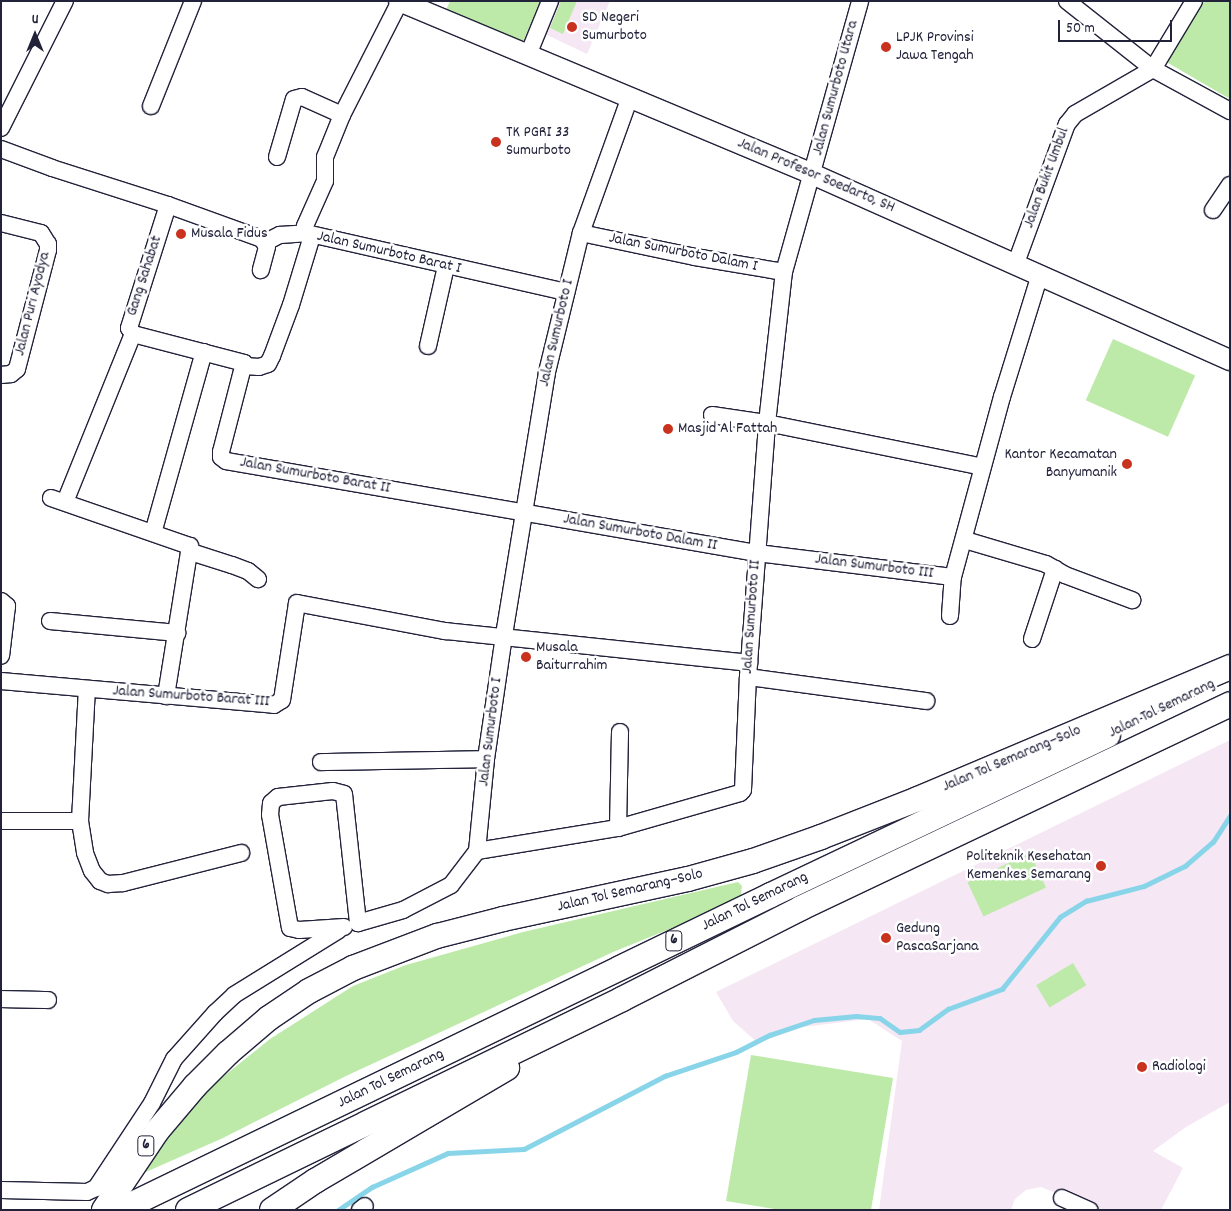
<!DOCTYPE html>
<html>
<head>
<meta charset="utf-8">
<style>
	body { margin:0 }
	#map { position:relative; width:1231px; height:1211px; overflow:hidden; background:#fff; font-family:Dekko,sans-serif }
	div>[style] { position:absolute }
	[style*='--x'] { left:calc(var(--x)*1px); top:calc(var(--y)*1px); width:calc(var(--w)*1px); rotate:calc(var(--a)*1deg) }
	.built>* { inset:0; background:#f5e8f4 }
	.green>* { inset:0; background:#bdeaa8; transform-origin:0 0 }
	.stream>* { height:4.5px; margin:-2.25px; padding:0 2.25px; transform-origin:2.25px; border-radius:2.25px; background:#88d4e8 }
	.roads { filter:drop-shadow(1px 0 #22223b) drop-shadow(-1px 0 #22223b) drop-shadow(0 1px #22223b) drop-shadow(0 -1px #22223b) }
	.minor>* { height:16px; margin:-8px; padding:0 8px; transform-origin:8px; border-radius:8px; background:#fff }
	.major>* { height:20px; margin:-10px; padding:0 10px; transform-origin:10px; border-radius:10px; background:#fff }
	.highway>* { height:24px; margin:-12px; padding:0 12px; transform-origin:12px; border-radius:12px; background:#fff }
	.dots>* { width:14px; height:14px; translate:-50% -50%; box-sizing:border-box; border:2px solid #fff; border-radius:50% }
	span { translate:-50% -50%; white-space:nowrap; text-align:center; line-height:1.15; -webkit-text-stroke:5px #fff; paint-order:stroke }
	.shield-label span { padding:1px 4px; background:#fff; border:1px solid; border-radius:4px; -webkit-text-stroke-width:0 }
	.shield-label { font-size:15px; color:#22223b; font-weight:700 }
	.poi-label { font-size:16px; color:#22223b }
	.left { translate:0 -50%; text-align:left }
	.right { translate:-100% -50%; text-align:right }
	.street-label { font-size:16px; color:#22223b }
	.frame { position:absolute; inset:0; border:2px solid #22223b; pointer-events:none }
	.north { position:absolute; left:10px; top:10px; width:50px; height:50px; -webkit-text-stroke:4px #fff; paint-order:stroke; rotate:0deg; font-size:14px; font-weight:700; line-height:20px; text-align:center; color:#22223b }
	.north::after { content:''; display:block; margin:auto; width:18px; height:22px; background:#22223b; clip-path:polygon(50% 0,100% 100%,50% 72%,0 100%) }
	.scale { position:absolute; left:1058px; top:20px; width:114px; height:22px; box-sizing:border-box; border:2px solid #22223b; border-top:0; padding-left:6px; font-size:15px; line-height:18px; white-space:nowrap; color:#22223b; -webkit-text-stroke:4px #fff; paint-order:stroke }
</style>
</head>
<body>
<div id="map">
	<div class="built">
		<i style="clip-path:polygon(557px 1px,610px 1px,587px 54px,543px 33px)"></i>
		<i style="clip-path:polygon(1230px 740px,1230px 1102px,1186px 1127px,1153px 1151px,1183px 1168px,1161px 1210px,1099px 1210px,1041px 1187px,1026px 1190px,1015px 1199px,1011px 1210px,879px 1210px,902px 1041px,868px 1019px,803px 1027px,758px 1043px,733px 1021px,716px 992px)"></i>
	</div>
	<div class="green">
		<i style="clip-path:polygon(450px 1px,540px 1px,523px 42px,446px 10px)"></i>
		<i style="clip-path:polygon(561px 1px,577px 1px,563px 34px,550px 28px)"></i>
		<i style="clip-path:polygon(1199px 1px,1230px 1px,1230px 99px,1163px 60px)"></i>
		<i style="left:1113px;top:339px;width:90px;height:67px;rotate:24deg"></i>
		<i style="left:1030px;top:853px;width:38px;height:69px;rotate:65deg"></i>
		<i style="clip-path:polygon(738px 882px,742px 886px,741px 895px,719px 909px,613px 952px,346px 1076px,223px 1138px,139px 1175px,198px 1097px,270px 1039px,353px 986px,406px 965px,523px 932px)"></i>
		<i style="left:1073px;top:963px;width:26px;height:43px;rotate:59deg"></i>
		<i style="clip-path:polygon(751px 1055px,893px 1078px,871px 1210px,781px 1210px,726px 1201px)"></i>
	</div>
	<div class="stream">
		<i style="--x:338;--y:1210;--w:41;--a:-34.1"></i>
		<i style="--x:372;--y:1187;--w:83;--a:-24.1"></i>
		<i style="--x:448;--y:1153;--w:76;--a:-3"></i>
		<i style="--x:524;--y:1149;--w:159;--a:-27.4"></i>
		<i style="--x:665;--y:1076;--w:75;--a:-18.7"></i>
		<i style="--x:736;--y:1052;--w:38;--a:-27"></i>
		<i style="--x:770;--y:1035;--w:46;--a:-18.8"></i>
		<i style="--x:814;--y:1020;--w:42;--a:-5.4"></i>
		<i style="--x:856;--y:1016;--w:24;--a:5"></i>
		<i style="--x:880;--y:1018;--w:24;--a:35"></i>
		<i style="--x:900;--y:1032;--w:19;--a:-6"></i>
		<i style="--x:919;--y:1030;--w:36;--a:-36"></i>
		<i style="--x:948;--y:1009;--w:58;--a:-20.3"></i>
		<i style="--x:1002;--y:989;--w:92;--a:-51.1"></i>
		<i style="--x:1060;--y:917;--w:31;--a:-32"></i>
		<i style="--x:1086;--y:901;--w:60;--a:-14.5"></i>
		<i style="--x:1144;--y:886;--w:46;--a:-26"></i>
		<i style="--x:1185;--y:866;--w:37;--a:-41"></i>
		<i style="--x:1213;--y:842;--w:31;--a:-57"></i>
	</div>
	<div class="roads">
		<div class="minor">
			<i style="--x:1067;--y:1;--w:110;--a:38.3"></i>
			<i style="--x:1153;--y:69;--w:88;--a:28.6"></i>
			<i style="--x:528;--y:55;--w:58;--a:-67.8"></i>
			<i style="--x:151;--y:106;--w:113;--a:-68.2"></i>
			<i style="--x:342;--y:115;--w:128;--a:-63"></i>
			<i style="--x:1;--y:128;--w:142;--a:-63.3"></i>
			<i style="--x:1;--y:149;--w:54;--a:20.4"></i>
			<i style="--x:52;--y:168;--w:122;--a:17.7"></i>
			<i style="--x:168;--y:205;--w:100;--a:19.9"></i>
			<i style="--x:262;--y:239;--w:9;--a:58"></i>
			<i style="--x:267;--y:247;--w:24;--a:105"></i>
			<i style="--x:277;--y:157;--w:60;--a:-73.7"></i>
			<i style="--x:294;--y:99;--w:8;--a:-14"></i>
			<i style="--x:302;--y:97;--w:44;--a:24.2"></i>
			<i style="--x:342;--y:115;--w:45;--a:112"></i>
			<i style="--x:325;--y:157;--w:24;--a:90"></i>
			<i style="--x:325;--y:181;--w:49;--a:114"></i>
			<i style="--x:305;--y:226;--w:7;--a:82"></i>
			<i style="--x:306;--y:233;--w:267;--a:12.8"></i>
			<i style="--x:168;--y:205;--w:129;--a:107.6"></i>
			<i style="--x:129;--y:328;--w:7;--a:56"></i>
			<i style="--x:133;--y:334;--w:115;--a:14.6"></i>
			<i style="--x:244;--y:363;--w:92;--a:104.5"></i>
			<i style="--x:221;--y:452;--w:5;--a:90"></i>
			<i style="--x:221;--y:457;--w:6;--a:39"></i>
			<i style="--x:226;--y:461;--w:539;--a:9.83"></i>
			<i style="--x:757;--y:553;--w:197;--a:7"></i>
			<i style="--x:953;--y:577;--w:187;--a:-74.8"></i>
			<i style="--x:1002;--y:397;--w:129;--a:-72.8"></i>
			<i style="--x:1213;--y:210;--w:30;--a:-56"></i>
			<i style="--x:1;--y:223;--w:41;--a:14"></i>
			<i style="--x:41;--y:233;--w:13;--a:58"></i>
			<i style="--x:48;--y:244;--w:6;--a:90"></i>
			<i style="--x:48;--y:250;--w:123;--a:104.6"></i>
			<i style="--x:17;--y:369;--w:8;--a:140"></i>
			<i style="--x:11;--y:374;--w:10;--a:174"></i>
			<i style="--x:581;--y:233;--w:116;--a:11.9"></i>
			<i style="--x:695;--y:257;--w:90;--a:9.6"></i>
			<i style="--x:266;--y:242;--w:16;--a:-27"></i>
			<i style="--x:280;--y:235;--w:26;--a:-4"></i>
			<i style="--x:1016;--y:263;--w:148;--a:-69.9"></i>
			<i style="--x:1067;--y:124;--w:13;--a:-51"></i>
			<i style="--x:1075;--y:114;--w:90;--a:-30"></i>
			<i style="--x:1153;--y:69;--w:79;--a:-58.9"></i>
			<i style="--x:428;--y:346;--w:82;--a:-77.3"></i>
			<i style="--x:245;--y:366;--w:14;--a:4"></i>
			<i style="--x:259;--y:367;--w:9;--a:-18"></i>
			<i style="--x:268;--y:364;--w:9;--a:-63"></i>
			<i style="--x:272;--y:356;--w:54;--a:-69.6"></i>
			<i style="--x:291;--y:305;--w:72;--a:-73.1"></i>
			<i style="--x:712;--y:415;--w:56;--a:8.3"></i>
			<i style="--x:767;--y:423;--w:220;--a:11.5"></i>
			<i style="--x:51;--y:498;--w:147;--a:19.1"></i>
			<i style="--x:190;--y:546;--w:152;--a:99.1"></i>
			<i style="--x:65;--y:502;--w:181;--a:-68"></i>
			<i style="--x:153;--y:533;--w:188;--a:-74.3"></i>
			<i style="--x:965;--y:540;--w:84;--a:16.5"></i>
			<i style="--x:1046;--y:564;--w:22;--a:30"></i>
			<i style="--x:1065;--y:575;--w:72;--a:20.5"></i>
			<i style="--x:191;--y:552;--w:43;--a:17.6"></i>
			<i style="--x:232;--y:565;--w:17;--a:21"></i>
			<i style="--x:248;--y:571;--w:13;--a:39"></i>
			<i style="--x:1;--y:601;--w:8;--a:40"></i>
			<i style="--x:7;--y:606;--w:50;--a:96.8"></i>
			<i style="--x:950;--y:616;--w:39;--a:-86"></i>
			<i style="--x:50;--y:621;--w:128;--a:5.4"></i>
			<i style="--x:1032;--y:639;--w:74;--a:-71.8"></i>
			<i style="--x:748;--y:677;--w:180;--a:7.7"></i>
			<i style="--x:1;--y:681;--w:274;--a:5"></i>
			<i style="--x:274;--y:705;--w:9;--a:-32"></i>
			<i style="--x:282;--y:700;--w:98;--a:-81.2"></i>
			<i style="--x:297;--y:603;--w:151;--a:10.7"></i>
			<i style="--x:445;--y:631;--w:306;--a:6"></i>
			<i style="--x:321;--y:762;--w:165;--a:-1"></i>
			<i style="--x:1;--y:821;--w:79;--a:0"></i>
			<i style="--x:80;--y:821;--w:132;--a:-87"></i>
			<i style="--x:80;--y:821;--w:32;--a:81"></i>
			<i style="--x:85;--y:853;--w:19;--a:69"></i>
			<i style="--x:92;--y:871;--w:13;--a:51"></i>
			<i style="--x:100;--y:881;--w:9;--a:21"></i>
			<i style="--x:108;--y:884;--w:15;--a:-4"></i>
			<i style="--x:123;--y:883;--w:122;--a:-14.3"></i>
			<i style="--x:618;--y:828;--w:96;--a:-88.8"></i>
			<i style="--x:477;--y:851;--w:143;--a:-9.3"></i>
			<i style="--x:618;--y:828;--w:127;--a:-16"></i>
			<i style="--x:740;--y:793;--w:4;--a:-45"></i>
			<i style="--x:743;--y:790;--w:113;--a:-87.5"></i>
			<i style="--x:748;--y:677;--w:255;--a:-85.7"></i>
			<i style="--x:767;--y:423;--w:152;--a:-83.6"></i>
			<i style="--x:784;--y:272;--w:281;--a:-74.3"></i>
			<i style="--x:344;--y:927;--w:45;--a:176.2"></i>
			<i style="--x:299;--y:930;--w:9;--a:-167"></i>
			<i style="--x:290;--y:928;--w:115;--a:-100"></i>
			<i style="--x:270;--y:815;--w:12;--a:-85"></i>
			<i style="--x:271;--y:803;--w:9;--a:-41"></i>
			<i style="--x:278;--y:797;--w:55;--a:-6.2"></i>
			<i style="--x:333;--y:791;--w:11;--a:15"></i>
			<i style="--x:344;--y:794;--w:130;--a:83.8"></i>
			<i style="--x:358;--y:923;--w:47;--a:-16.1"></i>
			<i style="--x:403;--y:910;--w:54;--a:-27.5"></i>
			<i style="--x:451;--y:885;--w:43;--a:-52.6"></i>
			<i style="--x:477;--y:851;--w:92;--a:-84.4"></i>
			<i style="--x:486;--y:759;--w:125;--a:-81.7"></i>
			<i style="--x:504;--y:635;--w:266;--a:-80.7"></i>
			<i style="--x:547;--y:372;--w:143;--a:-76.3"></i>
			<i style="--x:581;--y:233;--w:145;--a:-70.2"></i>
			<i style="--x:1;--y:999;--w:47;--a:1.2"></i>
			<i style="--x:1;--y:1190;--w:86;--a:1.3"></i>
			<i style="--x:87;--y:1192;--w:10;--a:-24"></i>
			<i style="--x:96;--y:1188;--w:102;--a:-56.6"></i>
			<i style="--x:152;--y:1103;--w:49;--a:-63.4"></i>
			<i style="--x:174;--y:1059;--w:62;--a:-48.3"></i>
			<i style="--x:215;--y:1013;--w:26;--a:-43"></i>
			<i style="--x:234;--y:995;--w:123;--a:-31.8"></i>
			<i style="--x:1062;--y:1198;--w:30;--a:24"></i>
			<i style="--x:360;--y:1210;--w:6;--a:-39"></i>
		</div>
		<div class="major">
			<i style="--x:399;--y:1;--w:448;--a:22.7"></i>
			<i style="--x:812;--y:174;--w:458;--a:24"></i>
		</div>
		<div class="highway">
			<i style="--x:104;--y:1210;--w:95;--a:-56.1"></i>
			<i style="--x:157;--y:1131;--w:59;--a:-49.8"></i>
			<i style="--x:195;--y:1086;--w:47;--a:-45"></i>
			<i style="--x:228;--y:1053;--w:54;--a:-40.5"></i>
			<i style="--x:269;--y:1018;--w:48;--a:-34"></i>
			<i style="--x:309;--y:991;--w:50;--a:-27.6"></i>
			<i style="--x:353;--y:968;--w:90;--a:-20.9"></i>
			<i style="--x:437;--y:936;--w:68;--a:-14.4"></i>
			<i style="--x:503;--y:919;--w:189;--a:-12.2"></i>
			<i style="--x:688;--y:879;--w:67;--a:-15.5"></i>
			<i style="--x:753;--y:861;--w:72;--a:-19.4"></i>
			<i style="--x:821;--y:837;--w:104;--a:-21.4"></i>
			<i style="--x:918;--y:799;--w:339;--a:-22.9"></i>
			<i style="--x:120;--y:1210;--w:723;--a:-25.82"></i>
			<i style="--x:771;--y:895;--w:373;--a:-25.4"></i>
			<i style="--x:188;--y:1210;--w:483;--a:-25.9"></i>
			<i style="--x:622;--y:999;--w:201;--a:-26.9"></i>
			<i style="--x:801;--y:908;--w:475;--a:-25.4"></i>
			<i style="--x:272;--y:1210;--w:52;--a:-34"></i>
			<i style="--x:315;--y:1181;--w:223;--a:-30.5"></i>
		</div>
	</div>
	<div class="dots">
		<i style="left:572px;top:27px;background:#c8321e"></i>
		<i style="left:886px;top:47px;background:#c8321e"></i>
		<i style="left:496px;top:142px;background:#c8321e"></i>
		<i style="left:181px;top:234px;background:#c8321e"></i>
		<i style="left:668px;top:429px;background:#c8321e"></i>
		<i style="left:1127px;top:464px;background:#c8321e"></i>
		<i style="left:526px;top:657px;background:#c8321e"></i>
		<i style="left:1101px;top:866px;background:#c8321e"></i>
		<i style="left:886px;top:938px;background:#c8321e"></i>
		<i style="left:1142px;top:1067px;background:#c8321e"></i>
	</div>
	<div class="shield-label">
		<span style="left:674px;top:941px">6</span>
		<span style="left:146px;top:1146px">6</span>
	</div>
	<div class="poi-label">
		<span class="left" style="left:582px;top:27px">SD Negeri<br>Sumurboto</span>
		<span class="left" style="left:896px;top:47px">LPJK Provinsi<br>Jawa Tengah</span>
		<span class="left" style="left:506px;top:142px">TK PGRI 33<br>Sumurboto</span>
		<span class="left" style="left:191px;top:234px">Musala Fidus</span>
		<span class="left" style="left:678px;top:429px">Masjid Al Fattah</span>
		<span class="right" style="left:1117px;top:464px">Kantor Kecamatan<br>Banyumanik</span>
		<span class="left" style="left:536px;top:657px">Musala<br>Baiturrahim</span>
		<span class="right" style="left:1091px;top:866px">Politeknik Kesehatan<br>Kemenkes Semarang</span>
		<span class="left" style="left:896px;top:938px">Gedung<br>PascaSarjana</span>
		<span class="left" style="left:1152px;top:1067px">Radiologi</span>
	</div>
	<div class="street-label">
		<span style="left:836px;top:88px;rotate:-75deg">Jalan Sumurboto Utara</span>
		<span style="left:816px;top:176px;rotate:23deg">Jalan Profesor Soedarto, SH</span>
		<span style="left:1047px;top:178px;rotate:-70deg">Jalan Bukit Umbul</span>
		<span style="left:389px;top:253px;rotate:13deg">Jalan Sumurboto Barat I</span>
		<span style="left:683px;top:253px;rotate:11deg">Jalan Sumurboto Dalam I</span>
		<span style="left:145px;top:276px;rotate:-72deg">Gang Sahabat</span>
		<span style="left:33px;top:304px;rotate:-76deg">Jalan Puri Ayodya</span>
		<span style="left:557px;top:333px;rotate:-77deg">Jalan Sumurboto I</span>
		<span style="left:315px;top:476px;rotate:10deg">Jalan Sumurboto Barat II</span>
		<span style="left:640px;top:533px;rotate:10deg">Jalan Sumurboto Dalam II</span>
		<span style="left:874px;top:567px;rotate:7deg">Jalan Sumurboto III</span>
		<span style="left:752px;top:617px;rotate:-86deg">Jalan Sumurboto II</span>
		<span style="left:191px;top:697px;rotate:4deg">Jalan Sumurboto Barat III</span>
		<span style="left:1162px;top:709px;rotate:-26deg">Jalan Tol Semarang</span>
		<span style="left:491px;top:732px;rotate:-83deg">Jalan Sumurboto I</span>
		<span style="left:1012px;top:759px;rotate:-23deg">Jalan Tol Semarang–Solo</span>
		<span style="left:630px;top:891px;rotate:-13deg">Jalan Tol Semarang–Solo</span>
		<span style="left:755px;top:902px;rotate:-26deg">Jalan Tol Semarang</span>
		<span style="left:391px;top:1079px;rotate:-26deg">Jalan Tol Semarang</span>
	</div>
	<div class="frame"></div>
	<div class="north">U</div>
	<div class="scale">50 m</div>
</div>
</body>
</html>
